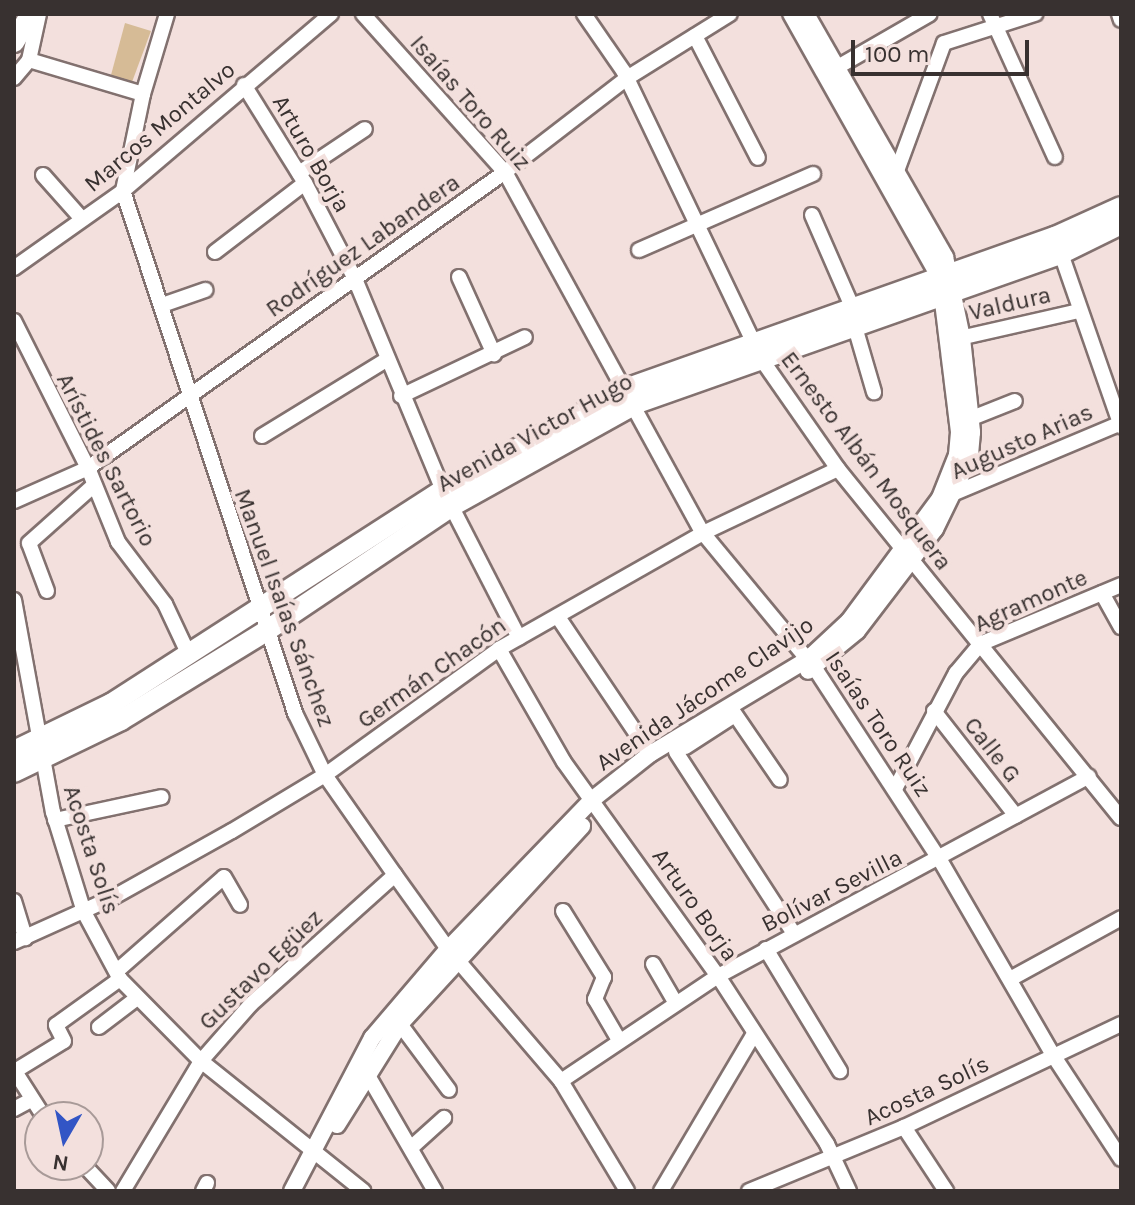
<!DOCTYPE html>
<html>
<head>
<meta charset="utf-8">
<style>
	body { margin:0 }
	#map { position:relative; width:1135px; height:1205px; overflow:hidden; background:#f3e0dd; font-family:Karla,sans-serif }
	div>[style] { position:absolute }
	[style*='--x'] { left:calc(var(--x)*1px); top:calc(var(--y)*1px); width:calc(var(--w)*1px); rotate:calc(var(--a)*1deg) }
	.green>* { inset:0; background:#d6bb96 }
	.roads { filter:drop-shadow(2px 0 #82716f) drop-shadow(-2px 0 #82716f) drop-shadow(0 2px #82716f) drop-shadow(0 -2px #82716f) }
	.minor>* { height:14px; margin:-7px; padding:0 7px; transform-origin:7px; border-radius:7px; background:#fff }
	.tertiary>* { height:16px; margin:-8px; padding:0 8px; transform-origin:8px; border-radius:8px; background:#fff }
	.primary>* { height:20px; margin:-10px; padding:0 10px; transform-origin:10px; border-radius:10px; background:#fff }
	span { translate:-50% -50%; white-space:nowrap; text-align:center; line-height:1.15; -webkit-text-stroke:8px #f3e0dd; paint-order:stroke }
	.street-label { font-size:24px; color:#383130 }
	.frame { position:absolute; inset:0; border:16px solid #383130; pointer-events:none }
	.north { position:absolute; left:24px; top:1101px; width:80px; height:80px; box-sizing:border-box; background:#f3e0dd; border:2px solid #a89a98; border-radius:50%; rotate:189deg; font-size:22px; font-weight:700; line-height:32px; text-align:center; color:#383130 }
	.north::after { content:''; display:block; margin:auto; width:28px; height:36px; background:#3255c5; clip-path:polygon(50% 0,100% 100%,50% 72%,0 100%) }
	.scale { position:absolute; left:851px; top:40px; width:178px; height:36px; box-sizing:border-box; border:4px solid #383130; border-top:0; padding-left:10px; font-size:24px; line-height:28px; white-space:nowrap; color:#383130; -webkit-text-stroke:6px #f3e0dd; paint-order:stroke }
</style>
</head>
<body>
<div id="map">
	<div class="green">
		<i style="clip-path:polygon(125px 23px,151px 31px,132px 82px,111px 75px)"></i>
	</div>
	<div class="roads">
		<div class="minor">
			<i style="--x:167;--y:14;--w:84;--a:106.7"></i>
			<i style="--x:143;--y:94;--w:99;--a:101.7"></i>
			<i style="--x:123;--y:191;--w:550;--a:71.76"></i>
			<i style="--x:295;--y:713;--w:69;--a:64.2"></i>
			<i style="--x:325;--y:775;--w:122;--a:55"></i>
			<i style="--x:395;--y:875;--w:91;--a:54.4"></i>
			<i style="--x:448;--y:949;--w:174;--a:49.4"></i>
			<i style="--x:561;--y:1081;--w:128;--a:59"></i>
			<i style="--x:363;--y:14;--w:212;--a:48.1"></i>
			<i style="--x:505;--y:172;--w:412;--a:61.3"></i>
			<i style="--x:703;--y:533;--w:174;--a:50.4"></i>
			<i style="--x:814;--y:667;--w:230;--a:56.9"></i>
			<i style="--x:940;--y:860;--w:225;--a:59.9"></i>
			<i style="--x:1053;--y:1055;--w:124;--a:56.8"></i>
			<i style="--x:584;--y:14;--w:70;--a:55.4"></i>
			<i style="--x:624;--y:72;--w:319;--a:64.4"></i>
			<i style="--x:762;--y:360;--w:133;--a:55.1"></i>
			<i style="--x:838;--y:469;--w:449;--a:51"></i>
			<i style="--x:990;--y:14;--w:157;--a:65.6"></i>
			<i style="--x:1119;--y:14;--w:6;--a:72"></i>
			<i style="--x:695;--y:36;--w:137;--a:62.7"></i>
			<i style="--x:29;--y:60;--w:119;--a:16.6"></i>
			<i style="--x:829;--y:72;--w:116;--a:-29.9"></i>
			<i style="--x:14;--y:78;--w:23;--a:-50"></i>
			<i style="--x:29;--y:60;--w:47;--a:-77.7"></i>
			<i style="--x:244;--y:85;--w:115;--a:58.1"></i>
			<i style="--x:305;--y:183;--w:108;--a:62.5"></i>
			<i style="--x:355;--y:279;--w:229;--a:67.4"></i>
			<i style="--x:443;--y:490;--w:166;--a:62.8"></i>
			<i style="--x:898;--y:168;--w:133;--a:-69.8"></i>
			<i style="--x:944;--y:43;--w:96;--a:-17.7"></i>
			<i style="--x:299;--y:173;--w:79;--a:-33.7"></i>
			<i style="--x:43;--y:175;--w:59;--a:48.4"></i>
			<i style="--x:812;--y:215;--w:103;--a:66.4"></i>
			<i style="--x:1058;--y:245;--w:192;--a:70.8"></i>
			<i style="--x:639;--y:250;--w:190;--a:-23.6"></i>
			<i style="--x:215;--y:252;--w:113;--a:-37.5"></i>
			<i style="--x:14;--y:268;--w:133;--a:-35.2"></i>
			<i style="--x:123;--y:191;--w:273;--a:-40.4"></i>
			<i style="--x:459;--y:277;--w:85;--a:65.6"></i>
			<i style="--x:162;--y:305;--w:46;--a:-19.2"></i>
			<i style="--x:14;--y:321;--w:165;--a:63.3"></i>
			<i style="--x:88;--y:468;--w:80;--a:67.9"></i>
			<i style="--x:118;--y:542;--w:78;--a:52.8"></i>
			<i style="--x:165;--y:604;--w:56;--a:64.8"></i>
			<i style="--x:855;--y:327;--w:68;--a:73.7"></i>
			<i style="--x:951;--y:340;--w:131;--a:-12.8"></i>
			<i style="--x:401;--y:396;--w:137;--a:-25.4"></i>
			<i style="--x:972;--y:418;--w:46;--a:-21.6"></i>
			<i style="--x:262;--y:436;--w:145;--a:-31.5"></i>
			<i style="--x:945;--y:497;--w:191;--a:-22.8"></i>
			<i style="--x:14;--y:501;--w:81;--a:-24"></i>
			<i style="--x:88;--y:468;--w:511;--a:-35.37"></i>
			<i style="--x:505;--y:172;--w:154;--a:-37.6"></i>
			<i style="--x:627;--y:78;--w:121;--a:-31.9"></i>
			<i style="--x:47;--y:591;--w:51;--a:-110.6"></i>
			<i style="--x:29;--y:543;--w:87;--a:-41.7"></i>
			<i style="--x:1102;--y:593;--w:39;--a:61"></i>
			<i style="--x:14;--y:600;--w:216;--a:79.6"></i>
			<i style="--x:53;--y:812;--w:105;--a:72.8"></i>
			<i style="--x:84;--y:912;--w:76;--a:61.8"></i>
			<i style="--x:120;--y:979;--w:115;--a:45.4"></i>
			<i style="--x:201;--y:1061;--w:208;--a:38.7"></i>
			<i style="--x:558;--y:617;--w:165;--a:56.1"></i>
			<i style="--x:499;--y:649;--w:130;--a:60.1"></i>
			<i style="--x:564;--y:762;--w:264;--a:54.3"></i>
			<i style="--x:718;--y:976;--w:200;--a:57"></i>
			<i style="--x:827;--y:1144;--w:52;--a:64.9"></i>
			<i style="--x:730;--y:707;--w:88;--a:55.6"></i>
			<i style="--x:934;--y:711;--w:133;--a:52"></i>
			<i style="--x:676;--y:752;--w:217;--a:57"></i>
			<i style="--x:895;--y:789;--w:131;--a:-62.3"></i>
			<i style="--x:956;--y:673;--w:38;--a:-50"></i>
			<i style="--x:980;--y:644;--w:153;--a:-22.7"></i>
			<i style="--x:55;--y:820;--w:109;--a:-12.1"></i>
			<i style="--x:14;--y:901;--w:39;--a:73"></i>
			<i style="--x:563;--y:911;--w:78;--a:58.2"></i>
			<i style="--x:604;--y:977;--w:24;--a:112"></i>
			<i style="--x:595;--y:999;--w:48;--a:59.7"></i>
			<i style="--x:14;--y:942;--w:107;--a:-24.2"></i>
			<i style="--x:112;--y:898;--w:137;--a:-29.2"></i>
			<i style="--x:232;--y:831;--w:109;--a:-31.1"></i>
			<i style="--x:325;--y:775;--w:215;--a:-35.9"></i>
			<i style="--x:499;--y:649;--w:235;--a:-29.6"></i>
			<i style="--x:703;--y:533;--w:149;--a:-25.4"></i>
			<i style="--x:766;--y:949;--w:143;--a:58.8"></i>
			<i style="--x:653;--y:964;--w:44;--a:59.9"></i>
			<i style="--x:117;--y:971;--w:142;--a:-41.3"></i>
			<i style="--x:224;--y:877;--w:32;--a:60"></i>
			<i style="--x:1012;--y:978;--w:124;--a:-28.8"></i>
			<i style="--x:400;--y:1024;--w:82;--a:53.4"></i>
			<i style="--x:99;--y:1027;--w:48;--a:-37.3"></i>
			<i style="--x:14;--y:1070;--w:56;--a:57.4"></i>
			<i style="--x:15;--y:1071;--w:57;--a:-31.5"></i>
			<i style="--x:64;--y:1041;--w:18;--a:-117"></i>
			<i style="--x:56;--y:1025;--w:79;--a:-35.7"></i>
			<i style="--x:366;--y:1072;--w:138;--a:59.9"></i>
			<i style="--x:561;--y:1081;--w:189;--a:-33.8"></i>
			<i style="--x:718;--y:976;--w:421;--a:-28.3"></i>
			<i style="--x:14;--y:1109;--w:19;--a:-28"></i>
			<i style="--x:904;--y:1127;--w:77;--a:56.7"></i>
			<i style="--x:413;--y:1146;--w:42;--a:-42.1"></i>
			<i style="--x:84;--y:1165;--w:35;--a:47"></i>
			<i style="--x:123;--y:1191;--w:152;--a:-59"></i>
			<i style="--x:201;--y:1061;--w:76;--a:-48.7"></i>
			<i style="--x:251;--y:1004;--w:193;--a:-41.9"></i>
			<i style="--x:203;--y:1191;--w:9;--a:-63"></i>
			<i style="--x:661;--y:1191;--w:182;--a:-59.4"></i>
			<i style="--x:749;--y:1191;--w:168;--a:-22.4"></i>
			<i style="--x:904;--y:1127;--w:240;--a:-25.4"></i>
		</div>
		<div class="tertiary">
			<i style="--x:806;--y:14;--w:280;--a:60.2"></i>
			<i style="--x:945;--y:257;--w:83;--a:78.1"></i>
			<i style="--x:962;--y:338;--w:95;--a:83.9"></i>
			<i style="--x:972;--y:432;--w:25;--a:95"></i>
			<i style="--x:970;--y:457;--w:80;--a:115.9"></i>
			<i style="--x:935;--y:529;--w:128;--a:127.4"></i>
			<i style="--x:857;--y:631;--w:63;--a:140.8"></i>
			<i style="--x:685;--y:746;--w:57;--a:-32.9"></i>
			<i style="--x:337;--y:1125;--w:119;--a:-58"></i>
			<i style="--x:400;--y:1024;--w:269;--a:-47.4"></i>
			<i style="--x:292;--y:1191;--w:173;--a:-62.4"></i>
			<i style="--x:372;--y:1038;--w:117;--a:-49.5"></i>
			<i style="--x:448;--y:949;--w:209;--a:-46"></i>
			<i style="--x:593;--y:799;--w:73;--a:-38.3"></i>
			<i style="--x:650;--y:754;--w:184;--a:-31"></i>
			<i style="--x:808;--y:659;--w:56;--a:-42.8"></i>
			<i style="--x:849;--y:621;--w:153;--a:-53.5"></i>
			<i style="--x:940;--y:498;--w:46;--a:-68.4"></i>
			<i style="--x:957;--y:455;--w:23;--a:-85"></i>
			<i style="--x:959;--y:432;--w:155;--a:-97"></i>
			<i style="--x:940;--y:278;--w:303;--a:-119.4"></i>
		</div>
		<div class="primary">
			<i style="--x:14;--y:42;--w:33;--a:-59"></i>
			<i style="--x:14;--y:751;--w:108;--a:-25.9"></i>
			<i style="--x:111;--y:704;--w:395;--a:-32.8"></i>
			<i style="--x:443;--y:490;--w:211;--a:-28.9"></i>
			<i style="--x:628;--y:388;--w:453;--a:-19.5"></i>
			<i style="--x:1055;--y:237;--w:72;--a:-24.4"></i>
			<i style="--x:14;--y:772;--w:119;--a:-25.9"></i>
			<i style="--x:121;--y:720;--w:170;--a:-31.5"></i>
			<i style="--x:266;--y:631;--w:224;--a:-33.9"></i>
			<i style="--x:452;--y:506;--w:212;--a:-29.1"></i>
			<i style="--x:637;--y:403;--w:451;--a:-19.4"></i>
			<i style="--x:1062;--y:253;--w:66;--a:-26.2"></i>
		</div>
	</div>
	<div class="street-label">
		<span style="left:470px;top:103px;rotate:49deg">Isaías Toro Ruiz</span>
		<span style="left:160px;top:127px;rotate:-40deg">Marcos Montalvo</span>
		<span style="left:311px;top:154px;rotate:60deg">Arturo Borja</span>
		<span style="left:363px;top:246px;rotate:-35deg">Rodríguez Labandera</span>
		<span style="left:1010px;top:304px;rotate:-13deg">Valdura</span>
		<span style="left:535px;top:433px;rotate:-29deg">Avenida Victor Hugo</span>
		<span style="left:1022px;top:442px;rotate:-24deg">Augusto Arias</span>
		<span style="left:106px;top:460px;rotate:63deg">Arístides Sartorio</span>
		<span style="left:866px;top:461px;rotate:53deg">Ernesto Albán Mosquera</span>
		<span style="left:1031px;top:601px;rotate:-24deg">Agramonte</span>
		<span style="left:284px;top:608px;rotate:70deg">Manuel Isaías Sánchez</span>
		<span style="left:432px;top:673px;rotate:-35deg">Germán Chacón</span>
		<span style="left:705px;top:694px;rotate:-34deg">Avenida Jácome Clavijo</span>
		<span style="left:878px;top:724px;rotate:56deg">Isaías Toro Ruiz</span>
		<span style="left:992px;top:750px;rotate:52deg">Calle G</span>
		<span style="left:91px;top:850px;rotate:72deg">Acosta Solís</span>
		<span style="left:832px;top:891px;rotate:-27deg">Bolívar Sevilla</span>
		<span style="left:695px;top:905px;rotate:55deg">Arturo Borja</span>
		<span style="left:261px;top:970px;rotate:-44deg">Gustavo Egüez</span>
		<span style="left:927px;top:1091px;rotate:-25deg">Acosta Solís</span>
	</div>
	<div class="frame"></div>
	<div class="north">N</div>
	<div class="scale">100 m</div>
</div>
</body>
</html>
